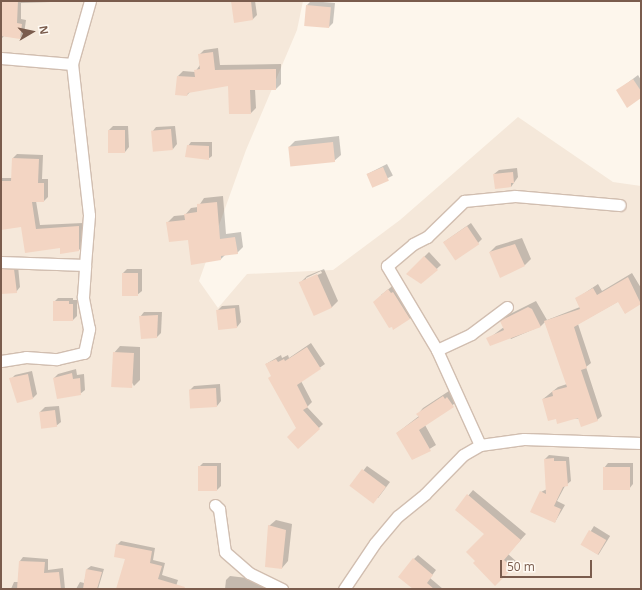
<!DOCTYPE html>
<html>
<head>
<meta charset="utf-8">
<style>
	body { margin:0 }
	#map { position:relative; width:642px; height:590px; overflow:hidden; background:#fdf6ec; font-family:"Open Sans",sans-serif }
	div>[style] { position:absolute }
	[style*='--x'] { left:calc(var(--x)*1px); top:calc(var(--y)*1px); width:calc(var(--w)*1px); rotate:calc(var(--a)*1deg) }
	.residential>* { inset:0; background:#f5e8da }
	.shadow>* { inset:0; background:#0003; transform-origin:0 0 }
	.building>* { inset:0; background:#f3d5c3; transform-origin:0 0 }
	.roads { filter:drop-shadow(1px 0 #d1beb0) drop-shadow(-1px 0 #d1beb0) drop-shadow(0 1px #d1beb0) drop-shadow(0 -1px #d1beb0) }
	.street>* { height:11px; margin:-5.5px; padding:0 5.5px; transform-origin:5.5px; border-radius:5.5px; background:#fff }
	span { translate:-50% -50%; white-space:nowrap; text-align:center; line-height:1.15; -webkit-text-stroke:3px #fffaf3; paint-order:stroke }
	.frame { position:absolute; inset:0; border:2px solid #7a5c4d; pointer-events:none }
	.north { position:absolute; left:12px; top:12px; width:40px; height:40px; -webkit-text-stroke:3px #fffaf3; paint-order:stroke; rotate:81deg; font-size:11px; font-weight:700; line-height:16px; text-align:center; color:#7a5c4d }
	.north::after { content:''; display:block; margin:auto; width:14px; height:18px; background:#7a5c4d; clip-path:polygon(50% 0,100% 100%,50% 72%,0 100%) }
	.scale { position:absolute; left:500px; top:560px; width:92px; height:18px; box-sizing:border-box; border:2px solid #7a5c4d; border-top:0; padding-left:5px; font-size:12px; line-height:14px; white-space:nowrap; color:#7a5c4d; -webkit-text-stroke:3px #fffaf3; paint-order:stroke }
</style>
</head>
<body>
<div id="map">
	<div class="residential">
		<i style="clip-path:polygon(1px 1px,303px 1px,297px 30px,246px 150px,199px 281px,218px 308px,247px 274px,333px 270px,400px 220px,518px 117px,613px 182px,641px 186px,641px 589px,1px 589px)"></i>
	</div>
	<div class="shadow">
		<i style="clip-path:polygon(1px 1px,81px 1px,21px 3px,21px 19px,26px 20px,24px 34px,20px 38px,4px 36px,1px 39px)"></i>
		<i style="clip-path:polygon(233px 1px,255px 1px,257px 15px,253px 19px,235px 22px)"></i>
		<i style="clip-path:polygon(311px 1px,335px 3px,333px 23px,329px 27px,307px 5px)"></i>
		<i style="clip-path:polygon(218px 48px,220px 65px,281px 64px,281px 84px,276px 89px,255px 89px,256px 108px,251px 113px,229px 85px,191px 91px,187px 95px,178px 76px,183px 71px,195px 72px,200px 65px,199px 55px,204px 50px)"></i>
		<i style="clip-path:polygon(638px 75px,641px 80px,641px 97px,617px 91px)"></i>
		<i style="clip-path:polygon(113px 126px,128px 126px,129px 147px,125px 152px,109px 130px)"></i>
		<i style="clip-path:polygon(175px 126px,177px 144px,173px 149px,152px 132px,156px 127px)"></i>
		<i style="clip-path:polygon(339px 136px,341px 155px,334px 161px,289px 147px,295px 141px)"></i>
		<i style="clip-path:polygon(191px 142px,212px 142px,212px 156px,208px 159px,188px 146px)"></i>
		<i style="clip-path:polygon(17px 154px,43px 155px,42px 179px,48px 179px,48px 197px,44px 201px,36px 201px,40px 225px,83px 223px,83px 246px,79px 250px,61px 247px,22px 226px,1px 223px,1px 178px,12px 178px,13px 158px)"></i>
		<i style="left:387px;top:164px;width:13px;height:22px;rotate:63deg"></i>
		<i style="clip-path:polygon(517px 168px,518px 177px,511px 187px,494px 174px,499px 170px)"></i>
		<i style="clip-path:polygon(223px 196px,226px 234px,241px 232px,243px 247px,237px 253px,225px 255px,221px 259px,168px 222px,174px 216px,185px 215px,191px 208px,198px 207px,204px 198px)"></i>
		<i style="clip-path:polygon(471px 223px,482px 239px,478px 243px,444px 242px)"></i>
		<i style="clip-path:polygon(522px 238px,531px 259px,525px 265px,490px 252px,496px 246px)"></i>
		<i style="clip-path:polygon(429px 252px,441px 265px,421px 283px,407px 274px)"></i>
		<i style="clip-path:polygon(1px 266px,18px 266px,20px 287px,16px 292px,1px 293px)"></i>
		<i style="clip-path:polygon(127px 269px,142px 269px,142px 291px,137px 295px,123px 273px)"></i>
		<i style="clip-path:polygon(evenodd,324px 269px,338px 301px,331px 308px,300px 283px,307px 276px,324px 269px,321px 271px,322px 273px,306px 280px,306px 278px,321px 271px)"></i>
		<i style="clip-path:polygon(632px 273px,641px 288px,641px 303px,625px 313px,619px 301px,578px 324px,591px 363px,586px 367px,602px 416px,597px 420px,556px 417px,543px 399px,558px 387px,567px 384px,545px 322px,541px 326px,511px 339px,509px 336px,488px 339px,504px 327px,501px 321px,508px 315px,536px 301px,547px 320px,580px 307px,576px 299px,598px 284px,602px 291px)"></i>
		<i style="clip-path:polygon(395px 284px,416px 312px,410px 319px,381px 295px)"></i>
		<i style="clip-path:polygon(58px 298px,73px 298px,73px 300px,77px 300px,77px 316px,73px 320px,54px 302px)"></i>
		<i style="clip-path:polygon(239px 305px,241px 322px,237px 327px,217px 311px,222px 306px)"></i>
		<i style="clip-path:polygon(144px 312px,162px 312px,161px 333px,157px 337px,140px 317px)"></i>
		<i style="clip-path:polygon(311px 343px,325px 364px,301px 381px,312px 402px,307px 407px,323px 424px,299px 447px,297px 429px,266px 364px,281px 355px,282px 358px,288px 355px,289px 358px)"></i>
		<i style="clip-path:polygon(120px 346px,140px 347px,140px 380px,134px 386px,114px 353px)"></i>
		<i style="clip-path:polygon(76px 369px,77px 375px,84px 374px,85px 390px,80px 394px,54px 378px,58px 374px)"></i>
		<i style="clip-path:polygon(32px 371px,37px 394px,33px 398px,11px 379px,15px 375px)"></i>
		<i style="clip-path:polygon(220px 384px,221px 401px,217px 406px,190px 390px,194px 386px)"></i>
		<i style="clip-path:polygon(449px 391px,458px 401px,425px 425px,436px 445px,413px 459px,397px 433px,419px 416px,418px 414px,423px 408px)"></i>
		<i style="clip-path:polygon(59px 406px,61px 422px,56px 426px,40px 412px,45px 407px)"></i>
		<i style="clip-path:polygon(549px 455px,569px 457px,571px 481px,565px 486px,557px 501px,565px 505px,555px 522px,541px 492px,547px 489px,545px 459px)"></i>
		<i style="clip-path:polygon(203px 463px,221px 463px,221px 486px,217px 490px,199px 467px)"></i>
		<i style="clip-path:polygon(608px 463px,633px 463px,633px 484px,629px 489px,604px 468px)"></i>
		<i style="clip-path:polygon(367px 466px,390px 482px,378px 498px,351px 486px)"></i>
		<i style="clip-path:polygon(473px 490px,526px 534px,508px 554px,517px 562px,495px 584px,476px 561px,486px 533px,456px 510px)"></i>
		<i style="clip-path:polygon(276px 520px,292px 524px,288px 561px,282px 568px,269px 526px)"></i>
		<i style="left:594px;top:526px;width:19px;height:22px;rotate:32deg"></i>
		<i style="clip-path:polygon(121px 541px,155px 548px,153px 560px,165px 563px,162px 575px,178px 580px,175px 589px,117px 589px,127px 558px,117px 545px)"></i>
		<i style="clip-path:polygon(418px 555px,436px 570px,430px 578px,443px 589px,415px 589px,414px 559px)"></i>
		<i style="clip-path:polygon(23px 557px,48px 559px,48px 570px,63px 568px,65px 589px,11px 589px,14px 582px,18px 582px,20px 561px)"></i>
		<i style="clip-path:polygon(91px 566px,104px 569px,98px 589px,76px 589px,80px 582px,84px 583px,87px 569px)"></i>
		<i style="clip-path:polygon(230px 576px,257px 579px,276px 589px,225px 589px,226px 580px)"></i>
	</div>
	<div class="building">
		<i style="clip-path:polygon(1px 1px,18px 1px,17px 23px,22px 24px,20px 39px,1px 36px)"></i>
		<i style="clip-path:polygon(231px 1px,251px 1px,253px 20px,234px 23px)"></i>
		<i style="left:306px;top:5px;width:25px;height:21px;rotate:5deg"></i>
		<i style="clip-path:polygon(213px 52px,215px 70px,276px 69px,276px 90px,250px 90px,251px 114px,229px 114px,228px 86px,188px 93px,187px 96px,175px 95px,177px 76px,195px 77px,194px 70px,200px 69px,198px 54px)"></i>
		<i style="clip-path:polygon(633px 79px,641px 91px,641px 98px,627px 108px,616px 90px)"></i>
		<i style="left:171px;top:129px;width:21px;height:20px;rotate:85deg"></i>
		<i style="left:108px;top:130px;width:17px;height:23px"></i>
		<i style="left:333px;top:142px;width:20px;height:45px;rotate:84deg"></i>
		<i style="clip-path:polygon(187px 145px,209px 146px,209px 160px,185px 157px)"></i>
		<i style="clip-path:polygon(12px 158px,39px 159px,38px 183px,44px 183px,44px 202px,32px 202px,36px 229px,79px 226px,79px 251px,60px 254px,60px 248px,25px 253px,21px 227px,1px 230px,1px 181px,11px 181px)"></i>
		<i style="left:383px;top:167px;width:15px;height:18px;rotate:67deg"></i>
		<i style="clip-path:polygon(513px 172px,514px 183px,511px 183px,511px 187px,495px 189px,493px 174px)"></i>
		<i style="clip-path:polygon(217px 202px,220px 239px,235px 237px,238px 254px,221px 256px,221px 260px,191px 265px,188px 240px,169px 242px,166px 222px,185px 220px,184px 214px,197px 212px,197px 204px)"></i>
		<i style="left:467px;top:226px;width:22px;height:29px;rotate:56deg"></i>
		<i style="clip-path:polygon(515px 244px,525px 266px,500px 278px,489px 252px)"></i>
		<i style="clip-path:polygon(424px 256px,438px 270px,421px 284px,406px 274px)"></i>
		<i style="clip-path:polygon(1px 269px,14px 269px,17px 293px,1px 294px)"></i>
		<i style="left:122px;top:273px;width:16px;height:23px"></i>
		<i style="left:317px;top:274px;width:37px;height:20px;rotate:66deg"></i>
		<i style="clip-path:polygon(628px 277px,641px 304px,625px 314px,618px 302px,574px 327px,587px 368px,581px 370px,598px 421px,581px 427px,578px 418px,557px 424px,556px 419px,548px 421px,542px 399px,553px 396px,552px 391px,567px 387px,544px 321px,580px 309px,575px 298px,593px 288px,597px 295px)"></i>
		<i style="clip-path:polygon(388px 289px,391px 293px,393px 292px,410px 319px,393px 330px,392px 327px,389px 328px,373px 302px)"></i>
		<i style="clip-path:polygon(53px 301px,69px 301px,69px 304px,73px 304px,73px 321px,53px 321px)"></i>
		<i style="clip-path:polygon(528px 307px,532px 309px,541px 327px,490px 346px,486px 338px,504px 330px,500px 321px)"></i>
		<i style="left:235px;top:308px;width:20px;height:19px;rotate:84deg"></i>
		<i style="clip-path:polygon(158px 315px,157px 338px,141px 339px,139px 316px)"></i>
		<i style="clip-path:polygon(307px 347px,321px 369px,297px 385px,308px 407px,303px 410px,320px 429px,298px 449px,287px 437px,296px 428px,268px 378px,271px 376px,265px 364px,276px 359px,278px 362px,284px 359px,285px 361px)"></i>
		<i style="left:113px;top:352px;width:21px;height:35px;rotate:3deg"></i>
		<i style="clip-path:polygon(72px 373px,73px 379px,80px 378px,81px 395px,57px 399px,53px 378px)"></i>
		<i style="clip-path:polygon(28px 374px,33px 399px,17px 403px,9px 378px)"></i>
		<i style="left:216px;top:388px;width:19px;height:27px;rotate:87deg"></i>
		<i style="clip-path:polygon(443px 396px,445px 399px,447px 397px,454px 407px,419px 430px,431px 451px,412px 460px,396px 433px,419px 417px,416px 414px)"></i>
		<i style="left:55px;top:410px;width:17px;height:16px;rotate:83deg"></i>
		<i style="clip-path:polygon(554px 458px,554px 461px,566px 461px,568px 486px,563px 487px,554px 506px,561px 509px,555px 523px,530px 512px,540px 491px,546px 494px,544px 459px)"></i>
		<i style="left:217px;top:466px;width:25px;height:19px;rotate:90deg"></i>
		<i style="left:603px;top:467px;width:27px;height:23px"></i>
		<i style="left:362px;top:469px;width:30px;height:21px;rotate:37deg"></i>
		<i style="clip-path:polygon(467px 494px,521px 540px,504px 560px,513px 568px,495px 586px,473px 563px,475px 561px,466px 552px,484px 534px,455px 510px)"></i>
		<i style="clip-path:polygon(268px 525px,286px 530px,282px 569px,265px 567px)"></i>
		<i style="left:589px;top:530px;width:20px;height:17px;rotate:30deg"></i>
		<i style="clip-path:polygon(116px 544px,152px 551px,150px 563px,162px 566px,158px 579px,185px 587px,184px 589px,116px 589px,125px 559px,114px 557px)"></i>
		<i style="clip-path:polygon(413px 558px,433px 575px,427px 583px,434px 589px,413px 589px,398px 577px)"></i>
		<i style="clip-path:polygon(19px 561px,45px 562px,44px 573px,59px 572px,61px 589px,17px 589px)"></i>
		<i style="clip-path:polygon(86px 569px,102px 572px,97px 589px,83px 589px)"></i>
	</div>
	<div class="roads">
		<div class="street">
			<i style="--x:1;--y:58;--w:71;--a:4.8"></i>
			<i style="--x:72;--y:64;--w:66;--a:-74.1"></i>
			<i style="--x:1;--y:262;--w:84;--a:2"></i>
			<i style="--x:85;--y:265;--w:50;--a:-85.4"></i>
			<i style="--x:89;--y:215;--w:152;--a:-96.4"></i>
			<i style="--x:437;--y:350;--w:98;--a:-120.8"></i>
			<i style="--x:387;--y:266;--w:34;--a:-40"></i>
			<i style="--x:413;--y:244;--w:16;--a:-27"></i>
			<i style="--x:427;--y:237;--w:52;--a:-44.2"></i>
			<i style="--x:464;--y:201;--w:51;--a:-5.6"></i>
			<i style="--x:515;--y:196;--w:105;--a:4.9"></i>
			<i style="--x:1;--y:361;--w:25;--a:-9"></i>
			<i style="--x:26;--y:357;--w:31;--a:4"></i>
			<i style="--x:57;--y:359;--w:28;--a:-13"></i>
			<i style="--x:84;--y:353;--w:25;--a:-78"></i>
			<i style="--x:89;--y:329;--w:33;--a:-101"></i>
			<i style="--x:83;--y:297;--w:32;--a:-86"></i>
			<i style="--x:480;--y:445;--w:104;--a:-114.4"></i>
			<i style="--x:437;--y:350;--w:38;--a:-25"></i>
			<i style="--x:471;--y:334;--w:45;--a:-36.9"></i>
			<i style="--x:215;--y:505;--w:6;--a:45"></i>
			<i style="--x:219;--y:509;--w:43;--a:82.1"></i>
			<i style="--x:225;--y:552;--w:32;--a:41"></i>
			<i style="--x:249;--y:573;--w:37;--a:26"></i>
			<i style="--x:344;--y:589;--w:55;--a:-56"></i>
			<i style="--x:375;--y:543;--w:35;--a:-50"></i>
			<i style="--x:398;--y:516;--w:35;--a:-39"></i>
			<i style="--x:425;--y:494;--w:54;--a:-45.7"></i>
			<i style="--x:463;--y:455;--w:20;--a:-30"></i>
			<i style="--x:480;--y:445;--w:44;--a:-7.8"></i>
			<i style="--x:524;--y:439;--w:117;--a:2"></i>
		</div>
	</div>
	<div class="frame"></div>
	<div class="north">N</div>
	<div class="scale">50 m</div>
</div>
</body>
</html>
